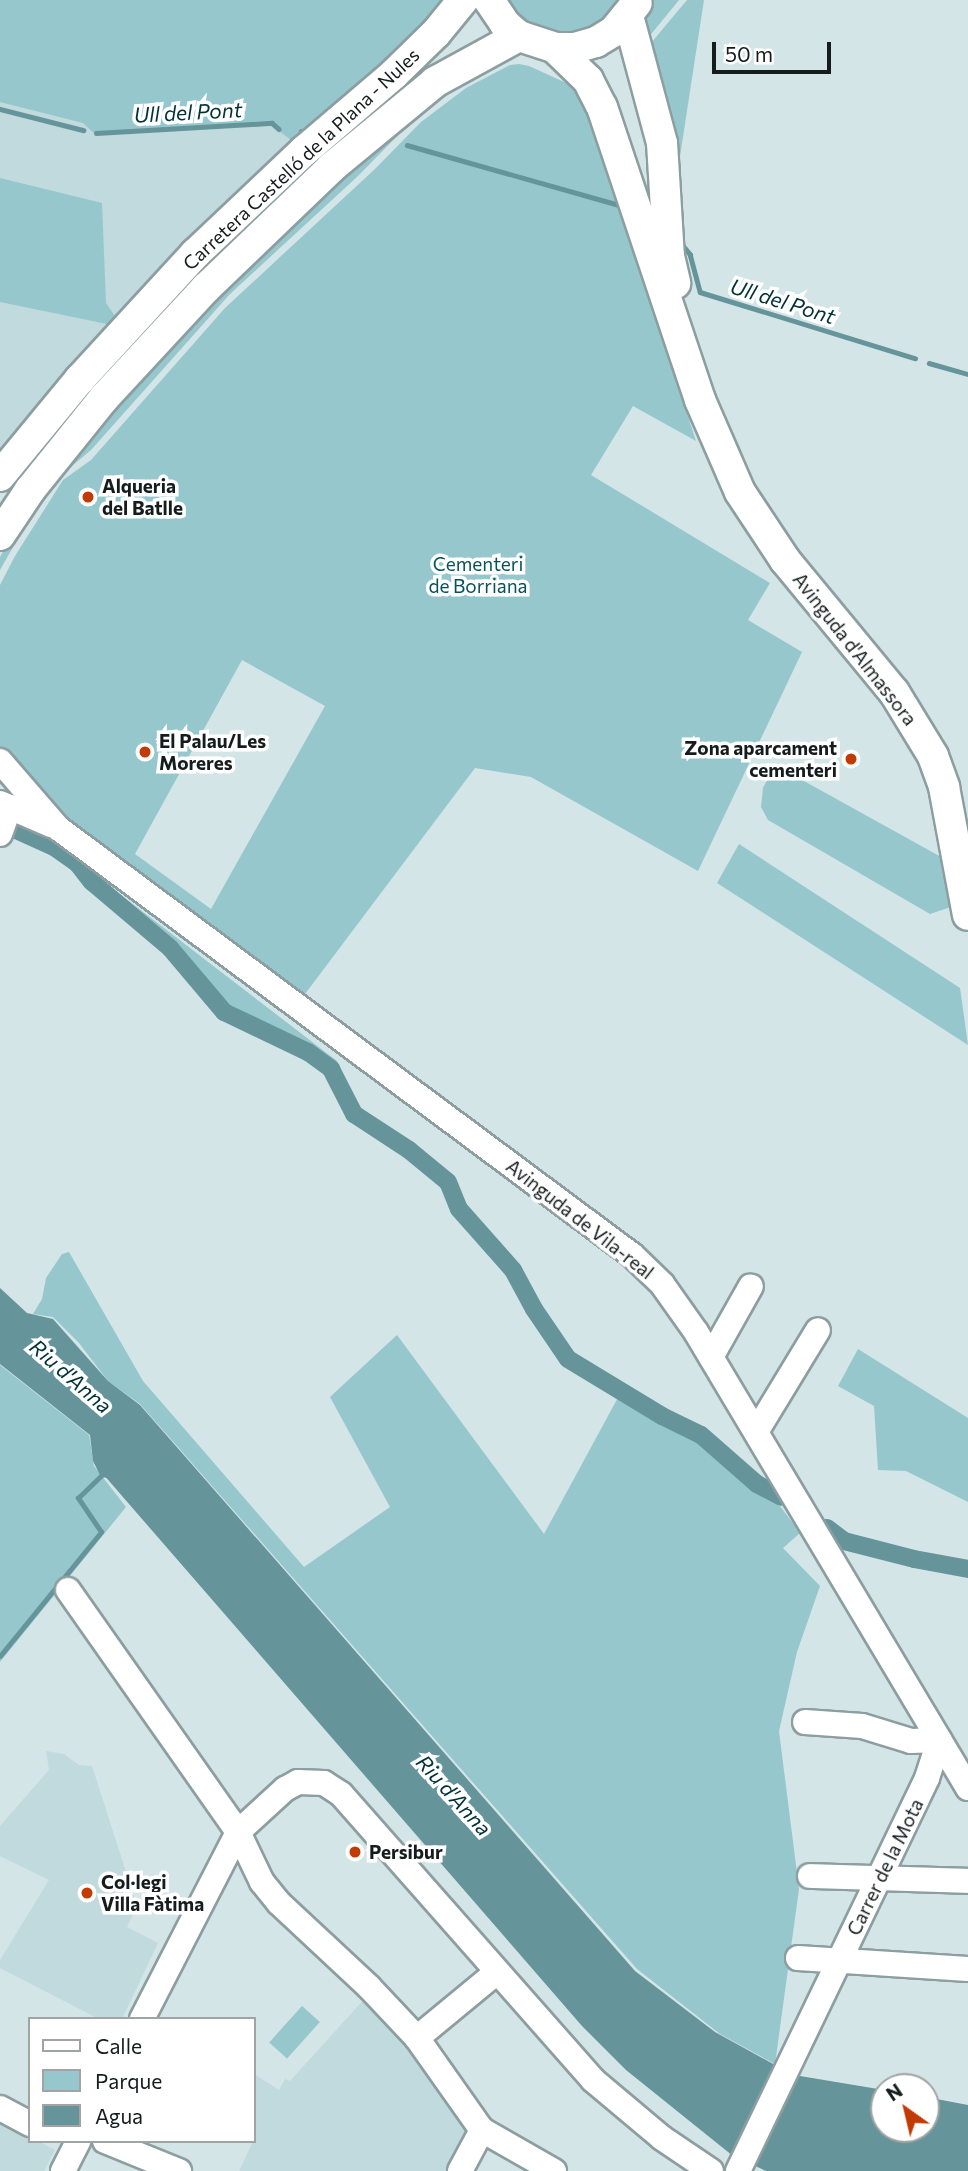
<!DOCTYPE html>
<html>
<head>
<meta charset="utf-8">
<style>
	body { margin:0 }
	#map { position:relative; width:968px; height:2171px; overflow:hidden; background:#d3e5e7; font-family:Commissioner,sans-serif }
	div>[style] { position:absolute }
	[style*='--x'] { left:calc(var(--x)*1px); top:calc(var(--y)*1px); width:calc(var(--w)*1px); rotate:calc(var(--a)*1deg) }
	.built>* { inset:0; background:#c0dadd }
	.green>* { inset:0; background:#96c7cc; transform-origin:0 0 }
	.water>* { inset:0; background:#65959a }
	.stream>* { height:4.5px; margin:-2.25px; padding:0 2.25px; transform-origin:2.25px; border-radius:2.25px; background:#65959a }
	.canal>* { height:18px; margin:-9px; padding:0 9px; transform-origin:9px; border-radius:9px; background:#65959a }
	.roads { filter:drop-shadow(2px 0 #8c9ea0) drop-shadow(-2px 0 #8c9ea0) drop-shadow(0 2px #8c9ea0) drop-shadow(0 -2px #8c9ea0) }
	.minor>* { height:24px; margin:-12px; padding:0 12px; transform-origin:12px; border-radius:12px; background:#fff }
	.major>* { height:30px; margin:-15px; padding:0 15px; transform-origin:15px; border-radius:15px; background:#fff }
	.dots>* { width:19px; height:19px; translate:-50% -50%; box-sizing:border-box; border:4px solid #fff; border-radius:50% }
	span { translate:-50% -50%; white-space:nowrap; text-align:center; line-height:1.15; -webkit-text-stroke:7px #fff; paint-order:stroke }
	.street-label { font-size:19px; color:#151c1c }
	.poi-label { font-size:19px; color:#151c1c; font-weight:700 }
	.left { translate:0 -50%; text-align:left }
	.right { translate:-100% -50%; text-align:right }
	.park-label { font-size:19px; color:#075258 }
	.water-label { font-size:21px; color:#003135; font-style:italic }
	.legend { position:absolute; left:28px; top:2017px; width:228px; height:126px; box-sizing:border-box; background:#fff; border:2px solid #a1a4a4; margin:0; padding:9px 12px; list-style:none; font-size:21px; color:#151c1c }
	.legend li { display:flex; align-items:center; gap:14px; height:35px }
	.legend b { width:35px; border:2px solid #a1a4a4 }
	.north { position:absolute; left:870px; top:2073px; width:70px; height:70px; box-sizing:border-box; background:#fff; border:2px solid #a1a4a4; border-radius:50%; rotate:326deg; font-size:19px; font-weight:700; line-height:28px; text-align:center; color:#151c1c }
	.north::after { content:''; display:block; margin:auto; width:24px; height:32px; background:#c33b04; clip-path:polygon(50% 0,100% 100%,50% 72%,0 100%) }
	.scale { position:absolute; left:712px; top:42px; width:119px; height:32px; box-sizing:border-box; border:4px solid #151c1c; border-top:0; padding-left:9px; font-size:21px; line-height:24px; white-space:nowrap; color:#151c1c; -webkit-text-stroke:5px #fff; paint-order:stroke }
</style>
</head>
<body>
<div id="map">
	<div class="built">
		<i style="clip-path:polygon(0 0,420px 29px,286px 144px,208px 217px,100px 332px,0 451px)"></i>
		<i style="clip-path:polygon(46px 1751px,64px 1754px,79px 1765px,92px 1766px,137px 1906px,127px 1927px,158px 1943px,122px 2019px,99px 2019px,0 1968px,0 1960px,49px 1880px,0 1856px,0 1826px,49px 1770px)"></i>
		<i style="clip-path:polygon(368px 1995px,403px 2034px,473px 2132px,452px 2171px,239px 2171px,256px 2135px,254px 2074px,279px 2090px,285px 2079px,290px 2081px)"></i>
		<i style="clip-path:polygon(0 2121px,30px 2137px,30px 2141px,38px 2141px,55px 2150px,44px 2171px,0 2171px)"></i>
	</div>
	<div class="green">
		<i style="clip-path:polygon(0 0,449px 0,432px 21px,295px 143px,271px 125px,96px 135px,83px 123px,0 102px)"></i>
		<i style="clip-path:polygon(506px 0,622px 0,607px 19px,573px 34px,554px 33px,528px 24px)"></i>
		<i style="clip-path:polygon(648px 0,679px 0,639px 49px,638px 36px)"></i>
		<i style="clip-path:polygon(687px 0,704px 0,673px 202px,641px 55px)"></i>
		<i style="clip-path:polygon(evenodd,519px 64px,529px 66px,573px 86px,588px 110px,696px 441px,633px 406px,591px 475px,770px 583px,748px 620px,802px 652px,698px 871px,531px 777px,475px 768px,302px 998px,72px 829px,0 754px,0 585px,15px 556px,63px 480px,91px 460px,225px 308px,375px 169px,421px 122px,466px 88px,510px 65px,519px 64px,242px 660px,325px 706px,211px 909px,135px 854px,242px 660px)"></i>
		<i style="clip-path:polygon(407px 117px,412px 121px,358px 176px,230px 294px,91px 450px,60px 476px,25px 526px,0 570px,0 557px,13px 532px,50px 479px,246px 260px)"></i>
		<i style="clip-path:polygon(0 178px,102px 203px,106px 303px,117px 319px,112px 325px,0 302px)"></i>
		<i style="clip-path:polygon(775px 765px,952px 863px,958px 898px,951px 907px,930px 914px,768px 820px,761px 807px,763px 788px)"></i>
		<i style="clip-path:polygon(739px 844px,960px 988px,968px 1045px,717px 883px)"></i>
		<i style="clip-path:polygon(77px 863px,78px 862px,337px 1061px,331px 1068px,308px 1051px,275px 1039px,224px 1011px,170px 947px,92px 881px)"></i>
		<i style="clip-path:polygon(69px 1252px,143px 1381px,304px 1567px,390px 1507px,330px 1397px,397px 1335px,544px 1534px,621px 1392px,717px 1447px,756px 1485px,774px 1498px,800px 1533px,783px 1548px,820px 1586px,797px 1652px,779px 1731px,799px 1889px,775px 2064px,720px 2034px,637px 1969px,140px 1404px,108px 1381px,79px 1343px,53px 1317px,33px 1314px,42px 1299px,46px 1278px,62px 1254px)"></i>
		<i style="clip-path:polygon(858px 1349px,968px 1418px,968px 1502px,906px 1471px,878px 1470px,874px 1406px,838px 1386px)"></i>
		<i style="clip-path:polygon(0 1365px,89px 1435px,94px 1466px,126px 1507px,0 1662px)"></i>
		<i style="left:302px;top:2006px;width:24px;height:49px;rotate:42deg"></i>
	</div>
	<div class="water">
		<i style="clip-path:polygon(0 1288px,27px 1313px,53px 1319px,108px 1381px,140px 1405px,635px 1971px,715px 2032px,775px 2065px,733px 2156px,626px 2070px,582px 2026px,103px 1474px,100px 1475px,93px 1461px,90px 1435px,0 1364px)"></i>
		<i style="clip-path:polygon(794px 2075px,884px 2090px,884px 2129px,926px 2129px,926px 2097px,968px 2105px,968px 2171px,766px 2171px,751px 2164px)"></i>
	</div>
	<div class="stream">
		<i style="--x:0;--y:109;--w:86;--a:14.2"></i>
		<i style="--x:301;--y:131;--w:2;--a:27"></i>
		<i style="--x:96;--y:133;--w:176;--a:-3.3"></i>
		<i style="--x:272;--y:123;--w:9;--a:41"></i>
		<i style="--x:407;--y:145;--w:220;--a:15.8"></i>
		<i style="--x:680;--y:242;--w:16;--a:50"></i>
		<i style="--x:690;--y:254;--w:39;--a:75"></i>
		<i style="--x:700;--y:292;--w:225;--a:17.1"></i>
		<i style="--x:929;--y:363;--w:41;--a:15.8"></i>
		<i style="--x:0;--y:1656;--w:160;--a:-50.8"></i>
		<i style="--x:101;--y:1532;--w:41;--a:-124.1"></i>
		<i style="--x:78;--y:1498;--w:35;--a:-44"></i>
		<i style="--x:103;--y:1474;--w:4;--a:14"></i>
	</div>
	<div class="canal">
		<i style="--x:12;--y:828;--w:46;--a:24.3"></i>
		<i style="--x:54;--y:847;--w:28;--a:35"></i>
		<i style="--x:77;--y:863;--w:24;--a:52"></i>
		<i style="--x:92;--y:882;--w:102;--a:40.2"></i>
		<i style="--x:170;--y:948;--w:84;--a:49.8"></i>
		<i style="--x:224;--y:1012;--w:93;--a:25.5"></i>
		<i style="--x:308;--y:1052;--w:29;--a:36"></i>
		<i style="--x:331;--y:1069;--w:51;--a:62.9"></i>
		<i style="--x:354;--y:1114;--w:66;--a:33.2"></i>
		<i style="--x:409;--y:1150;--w:50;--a:39.4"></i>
		<i style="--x:448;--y:1182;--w:29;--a:68"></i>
		<i style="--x:459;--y:1209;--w:81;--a:48.5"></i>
		<i style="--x:513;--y:1270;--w:44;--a:61.7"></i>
		<i style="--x:534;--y:1309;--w:60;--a:55.8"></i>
		<i style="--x:568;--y:1359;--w:110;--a:31.2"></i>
		<i style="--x:662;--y:1416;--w:43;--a:26"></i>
		<i style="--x:701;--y:1435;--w:74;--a:41.2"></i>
		<i style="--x:757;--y:1484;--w:27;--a:28"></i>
		<i style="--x:827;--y:1528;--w:21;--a:37"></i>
		<i style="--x:844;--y:1541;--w:72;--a:14.4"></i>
		<i style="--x:914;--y:1559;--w:55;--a:10.5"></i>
	</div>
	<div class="roads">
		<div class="minor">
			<i style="--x:0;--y:761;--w:89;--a:49.1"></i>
			<i style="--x:58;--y:828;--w:715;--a:36.65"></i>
			<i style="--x:632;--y:1255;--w:42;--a:44"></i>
			<i style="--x:662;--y:1284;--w:59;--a:54.7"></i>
			<i style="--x:696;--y:1332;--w:531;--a:59.18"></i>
			<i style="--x:0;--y:803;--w:56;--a:23.3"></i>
			<i style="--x:0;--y:834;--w:29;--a:-70"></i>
			<i style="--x:711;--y:1357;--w:81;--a:-60.6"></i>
			<i style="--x:756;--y:1432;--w:119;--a:-58.7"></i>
			<i style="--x:68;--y:1590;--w:296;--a:54.9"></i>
			<i style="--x:238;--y:1832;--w:55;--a:64.4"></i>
			<i style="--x:262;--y:1882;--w:27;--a:51"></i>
			<i style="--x:279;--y:1903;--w:123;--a:43"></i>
			<i style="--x:369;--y:1987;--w:70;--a:46.7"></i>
			<i style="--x:417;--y:2038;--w:113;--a:54.8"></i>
			<i style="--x:482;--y:2130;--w:83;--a:29.7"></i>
			<i style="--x:810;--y:1876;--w:158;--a:1.8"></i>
			<i style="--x:798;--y:1958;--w:170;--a:3.7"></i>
			<i style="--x:142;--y:2019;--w:210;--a:-62.8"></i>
			<i style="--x:238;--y:1832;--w:64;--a:-42.5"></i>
			<i style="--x:285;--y:1789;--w:15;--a:-28"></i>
			<i style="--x:298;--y:1782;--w:26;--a:2"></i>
			<i style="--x:324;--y:1783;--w:20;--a:33"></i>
			<i style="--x:341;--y:1794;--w:381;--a:48.6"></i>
			<i style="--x:593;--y:2080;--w:90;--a:40"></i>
			<i style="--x:662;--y:2138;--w:59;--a:34"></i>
			<i style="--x:417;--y:2038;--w:104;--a:-39.5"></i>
			<i style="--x:0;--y:2108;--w:34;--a:28"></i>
			<i style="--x:105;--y:2141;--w:80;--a:22.1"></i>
			<i style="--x:63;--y:2171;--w:34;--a:-63"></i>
			<i style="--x:460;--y:2171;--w:47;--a:-61.8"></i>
			<i style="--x:738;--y:2171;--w:436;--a:-64.3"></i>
			<i style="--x:927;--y:1778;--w:40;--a:-72"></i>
			<i style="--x:939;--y:1740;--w:28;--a:178"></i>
			<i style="--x:911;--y:1741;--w:51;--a:-163"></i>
			<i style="--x:862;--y:1726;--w:57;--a:-176"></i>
		</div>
		<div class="major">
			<i style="--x:489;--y:0;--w:29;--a:56"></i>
			<i style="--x:505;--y:24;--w:18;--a:41"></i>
			<i style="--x:519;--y:36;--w:38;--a:18"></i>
			<i style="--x:555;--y:48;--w:20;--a:0"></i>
			<i style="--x:575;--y:48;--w:22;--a:-16"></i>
			<i style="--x:596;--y:42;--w:21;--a:-31"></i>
			<i style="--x:614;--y:31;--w:36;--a:-51"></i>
			<i style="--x:628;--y:16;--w:131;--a:75"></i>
			<i style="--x:662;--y:143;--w:113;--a:86.5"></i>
			<i style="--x:669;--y:256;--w:28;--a:77"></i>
			<i style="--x:555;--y:48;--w:46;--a:44.1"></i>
			<i style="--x:588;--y:80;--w:30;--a:63"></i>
			<i style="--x:602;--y:107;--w:309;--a:71.5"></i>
			<i style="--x:700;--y:400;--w:100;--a:66.5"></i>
			<i style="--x:740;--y:492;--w:82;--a:56.5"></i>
			<i style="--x:785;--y:560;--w:171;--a:50.5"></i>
			<i style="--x:894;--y:692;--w:75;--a:58.6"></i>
			<i style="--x:933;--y:756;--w:33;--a:70"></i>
			<i style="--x:944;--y:787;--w:130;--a:79.4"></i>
			<i style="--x:0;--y:476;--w:126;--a:-50.5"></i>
			<i style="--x:80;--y:379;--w:170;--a:-47.4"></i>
			<i style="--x:195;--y:254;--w:150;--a:-43.4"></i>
			<i style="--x:304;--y:151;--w:118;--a:-40.5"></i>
			<i style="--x:394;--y:74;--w:59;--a:-44.3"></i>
			<i style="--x:436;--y:33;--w:43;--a:-50.7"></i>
			<i style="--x:0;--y:535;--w:54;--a:-56.3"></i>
			<i style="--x:30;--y:490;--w:118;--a:-51.2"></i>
			<i style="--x:104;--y:398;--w:150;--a:-47.2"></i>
			<i style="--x:206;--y:288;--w:175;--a:-43.8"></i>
			<i style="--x:332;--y:167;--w:134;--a:-39.5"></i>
			<i style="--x:435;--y:82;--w:96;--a:-28.7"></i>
		</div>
	</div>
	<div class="dots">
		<i style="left:88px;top:497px;background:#c33b04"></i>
		<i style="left:145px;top:752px;background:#c33b04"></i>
		<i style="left:851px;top:759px;background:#c33b04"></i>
		<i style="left:355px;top:1852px;background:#c33b04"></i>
		<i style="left:87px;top:1893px;background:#c33b04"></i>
	</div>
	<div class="street-label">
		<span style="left:301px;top:159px;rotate:-43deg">Carretera Castelló de la Plana - Nules</span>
		<span style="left:855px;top:649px;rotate:52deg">Avinguda d'Almassora</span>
		<span style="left:580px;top:1219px;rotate:38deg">Avinguda de Vila-real</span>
		<span style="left:885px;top:1867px;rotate:-64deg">Carrer de la Mota</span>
	</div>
	<div class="poi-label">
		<span class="left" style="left:102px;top:497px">Alqueria<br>del Batlle</span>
		<span class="left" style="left:159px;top:752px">El Palau/Les<br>Moreres</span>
		<span class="right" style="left:837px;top:759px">Zona aparcament<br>cementeri</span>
		<span class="left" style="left:369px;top:1852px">Persibur</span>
		<span class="left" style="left:101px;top:1893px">Col·legi<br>Villa Fàtima</span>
	</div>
	<div class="park-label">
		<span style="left:478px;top:575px">Cementeri<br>de Borriana</span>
	</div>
	<div class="water-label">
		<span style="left:188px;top:112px;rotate:-3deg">Ull del Pont</span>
		<span style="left:783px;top:301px;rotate:17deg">Ull del Pont</span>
		<span style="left:71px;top:1376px;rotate:41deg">Riu d'Anna</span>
		<span style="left:454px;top:1795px;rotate:48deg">Riu d'Anna</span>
	</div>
	<ul class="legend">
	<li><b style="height:9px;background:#fff"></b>Calle</li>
	<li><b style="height:19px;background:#96c7cc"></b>Parque</li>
	<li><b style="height:19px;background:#65959a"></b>Agua</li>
	</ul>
	<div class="north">N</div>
	<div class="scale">50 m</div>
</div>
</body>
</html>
